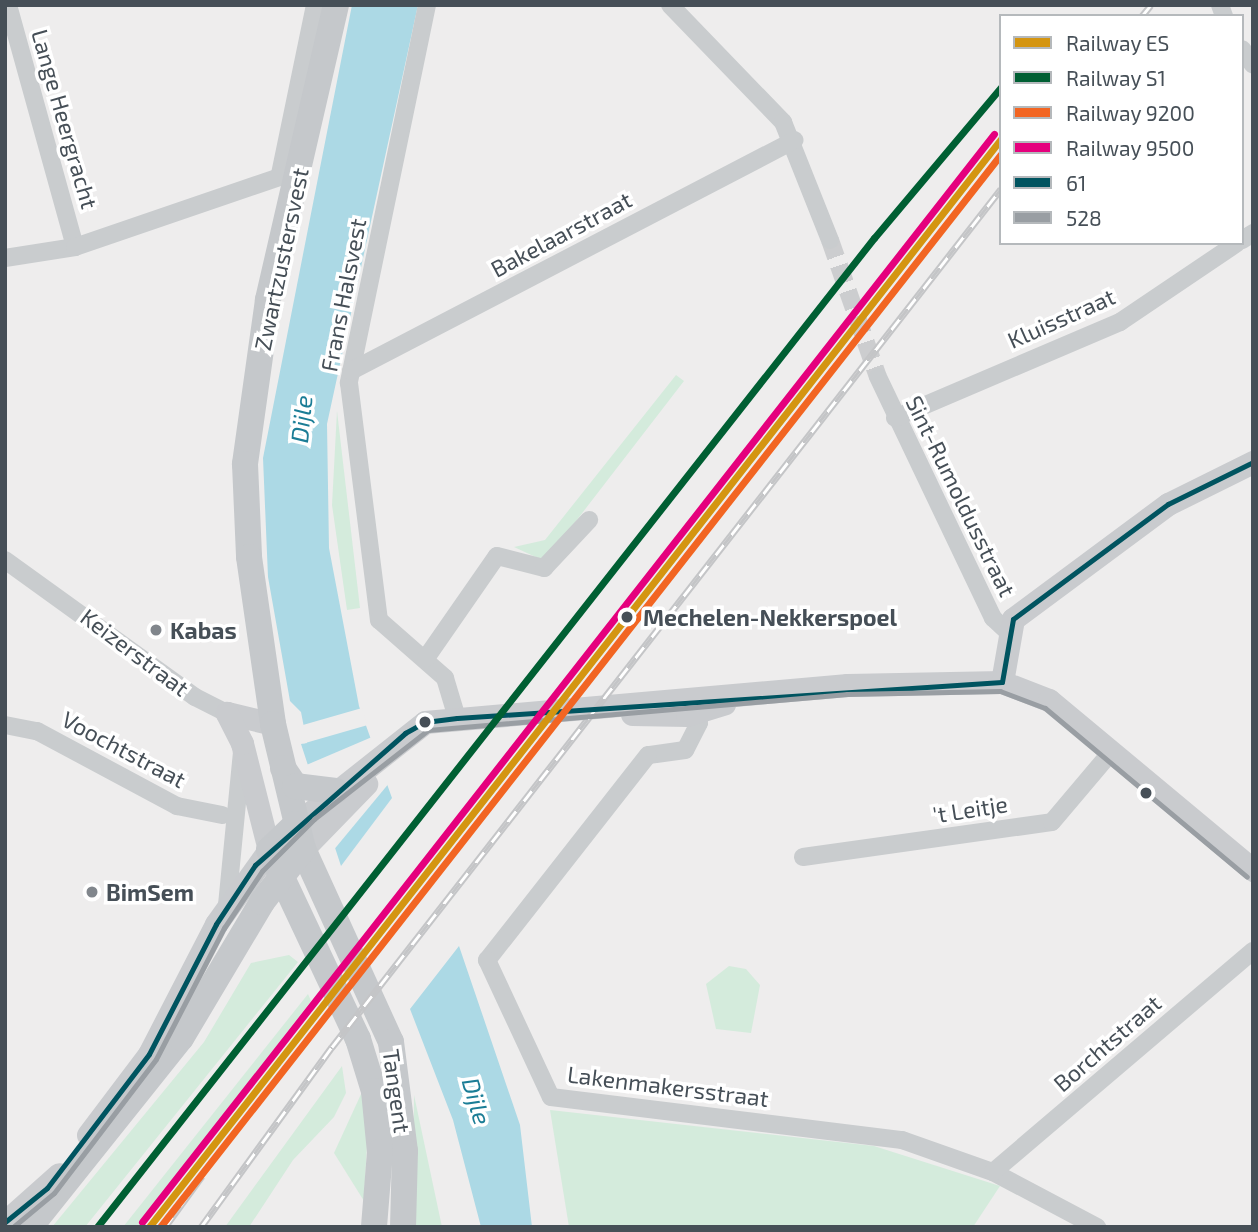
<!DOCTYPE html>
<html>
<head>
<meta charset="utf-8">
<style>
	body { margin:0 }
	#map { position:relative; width:1258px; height:1232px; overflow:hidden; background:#eeeded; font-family:"Exo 2",sans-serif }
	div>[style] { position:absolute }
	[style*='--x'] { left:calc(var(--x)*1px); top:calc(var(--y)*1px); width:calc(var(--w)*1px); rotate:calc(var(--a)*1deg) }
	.green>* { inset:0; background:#d4ebdc }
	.water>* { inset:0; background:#acd9e5 }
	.pier>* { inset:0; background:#eeeded; transform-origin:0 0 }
	.street-tunnel>* { height:18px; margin-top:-9px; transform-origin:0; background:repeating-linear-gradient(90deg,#cccdcf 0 18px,transparent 0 27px) }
	.street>* { height:18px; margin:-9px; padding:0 9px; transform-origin:9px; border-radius:9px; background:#c9ccce }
	.secondary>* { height:23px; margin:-11.5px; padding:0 11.5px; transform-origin:11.5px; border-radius:11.5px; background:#c9cbce }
	.primary>* { height:26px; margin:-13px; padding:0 13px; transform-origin:13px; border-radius:13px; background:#c5c8cb }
	.rail>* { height:7px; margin-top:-3.5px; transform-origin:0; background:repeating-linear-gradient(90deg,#fff 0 13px,#c4c5c7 0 26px); box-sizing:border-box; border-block:2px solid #c4c5c7 }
	.bus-1>* { height:5px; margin:-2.5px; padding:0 2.5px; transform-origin:2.5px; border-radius:2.5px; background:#005460 }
	.bus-2>* { height:5px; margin:-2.5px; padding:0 2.5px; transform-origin:2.5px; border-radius:2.5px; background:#999ea3 }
	.rail-1>* { height:7px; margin:-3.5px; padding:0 3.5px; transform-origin:3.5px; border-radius:3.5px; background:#d49511 }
	.rail-2>* { height:7px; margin:-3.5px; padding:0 3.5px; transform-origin:3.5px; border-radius:3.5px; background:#005f33 }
	.rail-3>* { height:7px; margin:-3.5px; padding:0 3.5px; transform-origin:3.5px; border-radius:3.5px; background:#f26522 }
	.rail-4>* { height:7px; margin:-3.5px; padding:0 3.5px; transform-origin:3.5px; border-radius:3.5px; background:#e5007d }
	.dots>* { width:19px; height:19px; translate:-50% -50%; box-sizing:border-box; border:4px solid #fff; border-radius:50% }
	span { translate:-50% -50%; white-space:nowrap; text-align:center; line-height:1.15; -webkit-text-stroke:7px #fff; paint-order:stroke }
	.street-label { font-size:23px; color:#464f57 }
	.stop-label { font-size:23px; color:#464f57; font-weight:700 }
	.left { translate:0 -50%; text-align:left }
	.poi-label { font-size:23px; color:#464f57; font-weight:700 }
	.water-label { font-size:24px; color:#1b7d96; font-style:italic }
	.frame { position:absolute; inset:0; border:7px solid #464f57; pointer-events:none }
	.legend { position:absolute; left:999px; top:14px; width:245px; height:231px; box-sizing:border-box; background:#fff; border:2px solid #b5b9bc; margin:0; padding:9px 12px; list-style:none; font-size:21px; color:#464f57 }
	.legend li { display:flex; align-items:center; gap:14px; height:35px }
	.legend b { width:35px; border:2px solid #b5b9bc }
</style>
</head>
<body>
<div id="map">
	<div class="green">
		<i style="clip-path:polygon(676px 375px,684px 381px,556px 547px,540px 559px,514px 547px,545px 540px)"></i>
		<i style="clip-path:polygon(337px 411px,360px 608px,347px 610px,332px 505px)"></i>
		<i style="clip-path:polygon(289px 955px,298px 962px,85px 1227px,52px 1227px,204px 1042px,251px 963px)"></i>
		<i style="clip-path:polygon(729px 966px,746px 969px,760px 985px,751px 1033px,716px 1029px,706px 984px)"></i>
		<i style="clip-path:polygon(308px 994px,311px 1001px,138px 1227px,123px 1227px)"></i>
		<i style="clip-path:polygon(342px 1066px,346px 1093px,334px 1117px,293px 1160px,249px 1227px,225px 1227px)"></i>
		<i style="clip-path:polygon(362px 1092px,368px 1125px,364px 1201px,334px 1153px)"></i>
		<i style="clip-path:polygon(414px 1095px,442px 1227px,413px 1227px)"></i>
		<i style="clip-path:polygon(550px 1110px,874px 1146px,1000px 1186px,973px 1227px,569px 1227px)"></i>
	</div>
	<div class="water">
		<i style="clip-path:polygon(352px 5px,418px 5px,327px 424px,329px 548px,359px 706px,392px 798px,341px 866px,301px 744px,307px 743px,301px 712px,290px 701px,268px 577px,263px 458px)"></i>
		<i style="clip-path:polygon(459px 946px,520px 1125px,532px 1227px,481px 1227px,453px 1120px,410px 1009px)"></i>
	</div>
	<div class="pier">
		<i style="left:362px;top:708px;width:18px;height:66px;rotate:74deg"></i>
		<i style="clip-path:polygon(372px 737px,390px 782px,332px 852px,304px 766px)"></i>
	</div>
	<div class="street-tunnel">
		<i style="--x:830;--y:240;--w:145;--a:70.7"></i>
	</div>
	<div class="street">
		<i style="--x:8;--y:5;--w:251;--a:74.5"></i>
		<i style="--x:427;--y:5;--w:386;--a:101.7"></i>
		<i style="--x:349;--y:383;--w:239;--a:82.8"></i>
		<i style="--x:379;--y:620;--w:88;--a:41.3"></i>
		<i style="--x:445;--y:678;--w:42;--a:73.3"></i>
		<i style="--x:670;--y:5;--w:163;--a:46"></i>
		<i style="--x:783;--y:122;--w:127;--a:68.3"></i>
		<i style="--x:1220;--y:5;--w:12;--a:70"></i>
		<i style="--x:1242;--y:49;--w:19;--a:55"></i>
		<i style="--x:280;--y:174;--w:173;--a:-78.3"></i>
		<i style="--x:1242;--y:240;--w:13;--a:-32"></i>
		<i style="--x:5;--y:258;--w:71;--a:-8.9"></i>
		<i style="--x:75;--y:247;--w:238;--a:-18.9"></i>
		<i style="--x:351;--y:371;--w:500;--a:-27.5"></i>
		<i style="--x:878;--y:377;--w:267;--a:64.5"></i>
		<i style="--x:993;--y:618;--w:19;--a:43"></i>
		<i style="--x:895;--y:418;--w:245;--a:-23.1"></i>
		<i style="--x:1120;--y:322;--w:141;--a:-34"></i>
		<i style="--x:5;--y:560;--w:234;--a:35.8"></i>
		<i style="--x:195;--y:697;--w:36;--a:27"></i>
		<i style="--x:426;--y:658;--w:124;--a:-55.2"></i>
		<i style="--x:497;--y:556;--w:49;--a:14.3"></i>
		<i style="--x:544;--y:568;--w:66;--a:-46.8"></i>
		<i style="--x:696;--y:699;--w:24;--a:83"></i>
		<i style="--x:699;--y:723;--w:30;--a:117"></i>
		<i style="--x:685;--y:750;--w:37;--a:172"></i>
		<i style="--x:648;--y:755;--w:261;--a:128.1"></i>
		<i style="--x:487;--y:960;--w:151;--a:65"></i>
		<i style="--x:551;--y:1097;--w:354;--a:7"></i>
		<i style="--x:902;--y:1140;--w:96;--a:19.4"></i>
		<i style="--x:993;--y:1172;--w:118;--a:27.9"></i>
		<i style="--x:5;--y:725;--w:33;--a:11"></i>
		<i style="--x:37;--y:731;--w:159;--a:28.2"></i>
		<i style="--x:177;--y:806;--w:46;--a:11.3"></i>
		<i style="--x:803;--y:857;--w:251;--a:-8"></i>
		<i style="--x:1052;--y:822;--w:93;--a:-49.8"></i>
		<i style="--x:227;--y:905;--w:154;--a:-84.4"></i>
		<i style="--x:993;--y:1172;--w:341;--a:-40.4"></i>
	</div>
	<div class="secondary">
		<i style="--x:1002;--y:682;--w:64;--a:-80.1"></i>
		<i style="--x:1013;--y:619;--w:193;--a:-36.6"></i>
		<i style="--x:1168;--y:504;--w:95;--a:-26.3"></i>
		<i style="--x:227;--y:713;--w:47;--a:13.4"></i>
		<i style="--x:632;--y:714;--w:55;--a:1"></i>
		<i style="--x:687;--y:715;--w:39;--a:-17"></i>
		<i style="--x:296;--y:824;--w:164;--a:-38.3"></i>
		<i style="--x:425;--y:722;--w:424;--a:-5"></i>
		<i style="--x:847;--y:685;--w:155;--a:-1.1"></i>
		<i style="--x:1002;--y:682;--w:50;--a:21"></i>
		<i style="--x:1049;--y:700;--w:266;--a:39.8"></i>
		<i style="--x:303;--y:849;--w:91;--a:-45.9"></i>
		<i style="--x:88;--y:1135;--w:101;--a:-53"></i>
		<i style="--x:149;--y:1054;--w:146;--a:-62.7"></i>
		<i style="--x:216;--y:924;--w:91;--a:-54.4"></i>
		<i style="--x:269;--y:850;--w:110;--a:-104.2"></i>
		<i style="--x:242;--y:743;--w:34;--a:-117"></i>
		<i style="--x:5;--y:1222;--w:72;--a:-41.6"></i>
	</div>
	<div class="primary">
		<i style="--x:336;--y:5;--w:303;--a:103"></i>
		<i style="--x:268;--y:300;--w:166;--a:98"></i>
		<i style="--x:245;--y:464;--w:93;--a:87.5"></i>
		<i style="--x:249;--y:557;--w:169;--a:81.8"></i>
		<i style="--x:273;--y:724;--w:129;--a:76.5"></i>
		<i style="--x:303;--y:849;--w:212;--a:65.5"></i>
		<i style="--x:391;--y:1042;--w:110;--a:82.7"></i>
		<i style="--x:405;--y:1151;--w:76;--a:91.5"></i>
		<i style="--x:283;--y:768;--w:22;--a:56"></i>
		<i style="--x:295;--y:786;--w:41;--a:7"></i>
		<i style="--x:296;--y:824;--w:37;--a:136"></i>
		<i style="--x:269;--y:850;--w:209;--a:64.8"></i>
		<i style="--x:358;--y:1039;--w:54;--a:72.9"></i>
		<i style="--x:374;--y:1091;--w:61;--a:84.4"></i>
		<i style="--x:380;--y:1152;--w:75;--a:94.6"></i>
		<i style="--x:30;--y:1227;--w:242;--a:-51.4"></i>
		<i style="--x:181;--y:1038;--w:158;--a:-59.2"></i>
		<i style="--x:262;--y:902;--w:67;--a:-52.3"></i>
	</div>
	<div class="rail">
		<i style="--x:1142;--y:16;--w:14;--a:-51"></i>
		<i style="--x:165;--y:1227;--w:63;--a:-54"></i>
		<i style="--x:201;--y:1227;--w:223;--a:-54"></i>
		<i style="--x:332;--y:1047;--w:1088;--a:-52.06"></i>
	</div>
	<div class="bus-1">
		<i style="--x:5;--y:1222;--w:54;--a:-39"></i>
		<i style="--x:47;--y:1188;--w:168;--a:-52.7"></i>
		<i style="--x:149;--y:1054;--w:146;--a:-62.7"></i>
		<i style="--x:216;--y:924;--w:71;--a:-56.5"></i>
		<i style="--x:255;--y:865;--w:200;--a:-41.3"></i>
		<i style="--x:405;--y:733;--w:23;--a:-29"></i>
		<i style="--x:425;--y:722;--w:32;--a:-7"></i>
		<i style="--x:457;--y:718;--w:546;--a:-3.78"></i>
		<i style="--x:1002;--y:682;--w:64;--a:-80.1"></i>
		<i style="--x:1013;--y:619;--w:193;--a:-36.6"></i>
		<i style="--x:1168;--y:504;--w:95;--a:-26.3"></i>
	</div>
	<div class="bus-2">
		<i style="--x:13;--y:1227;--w:53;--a:-39.7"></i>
		<i style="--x:54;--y:1193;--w:168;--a:-52.7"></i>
		<i style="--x:156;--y:1059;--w:148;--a:-62.6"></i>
		<i style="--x:224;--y:928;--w:69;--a:-56.3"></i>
		<i style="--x:262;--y:871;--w:74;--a:-45"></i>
		<i style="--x:314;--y:819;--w:145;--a:-38"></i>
		<i style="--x:428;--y:730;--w:421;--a:-4.9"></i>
		<i style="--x:847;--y:694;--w:153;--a:-1.1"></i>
		<i style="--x:1000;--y:691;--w:48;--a:20.7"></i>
		<i style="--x:1045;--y:708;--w:263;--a:39.9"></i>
	</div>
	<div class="rail-1">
		<i style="--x:149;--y:1227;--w:1382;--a:-51.94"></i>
	</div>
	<div class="rail-2">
		<i style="--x:97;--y:1227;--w:1258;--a:-51.85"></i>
		<i style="--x:874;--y:238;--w:197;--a:-49.9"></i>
	</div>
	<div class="rail-3">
		<i style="--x:160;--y:1227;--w:1363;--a:-51.91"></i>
	</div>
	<div class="rail-4">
		<i style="--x:142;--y:1222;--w:1382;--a:-51.94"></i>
	</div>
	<div class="dots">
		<i style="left:627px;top:617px;background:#464f57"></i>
		<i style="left:156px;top:630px;background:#81868c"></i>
		<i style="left:425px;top:722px;background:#464f57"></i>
		<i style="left:1146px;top:793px;background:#464f57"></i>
		<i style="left:92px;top:892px;background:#81868c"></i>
	</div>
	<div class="street-label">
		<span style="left:65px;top:119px;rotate:74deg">Lange Heergracht</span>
		<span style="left:561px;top:234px;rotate:-28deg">Bakelaarstraat</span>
		<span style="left:281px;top:259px;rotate:-78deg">Zwartzustersvest</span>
		<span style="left:343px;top:295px;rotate:-79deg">Frans Halsvest</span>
		<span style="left:1061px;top:318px;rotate:-24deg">Kluisstraat</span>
		<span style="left:961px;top:496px;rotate:64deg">Sint-Rumoldusstraat</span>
		<span style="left:135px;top:652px;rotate:37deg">Keizerstraat</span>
		<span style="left:124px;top:749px;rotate:28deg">Voochtstraat</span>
		<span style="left:970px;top:809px;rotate:-9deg">'t Leitje</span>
		<span style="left:1107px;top:1043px;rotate:-41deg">Borchtstraat</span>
		<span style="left:668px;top:1086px;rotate:7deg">Lakenmakersstraat</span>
		<span style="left:397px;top:1091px;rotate:82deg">Tangent</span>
	</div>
	<div class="stop-label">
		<span class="left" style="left:643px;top:617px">Mechelen-Nekkerspoel</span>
	</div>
	<div class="poi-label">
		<span class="left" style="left:170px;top:630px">Kabas</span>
		<span class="left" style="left:106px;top:892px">BimSem</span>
	</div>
	<div class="water-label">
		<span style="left:301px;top:419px;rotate:-84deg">Dijle</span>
		<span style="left:477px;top:1101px;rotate:74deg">Dijle</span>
	</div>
	<div class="frame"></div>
	<ul class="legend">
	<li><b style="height:9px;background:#d49511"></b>Railway ES</li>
	<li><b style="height:9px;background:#005f33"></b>Railway S1</li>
	<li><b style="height:9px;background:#f26522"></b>Railway 9200</li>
	<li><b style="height:9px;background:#e5007d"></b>Railway 9500</li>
	<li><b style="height:9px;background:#005460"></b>61</li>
	<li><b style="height:9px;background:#999ea3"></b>528</li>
	</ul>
</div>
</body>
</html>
